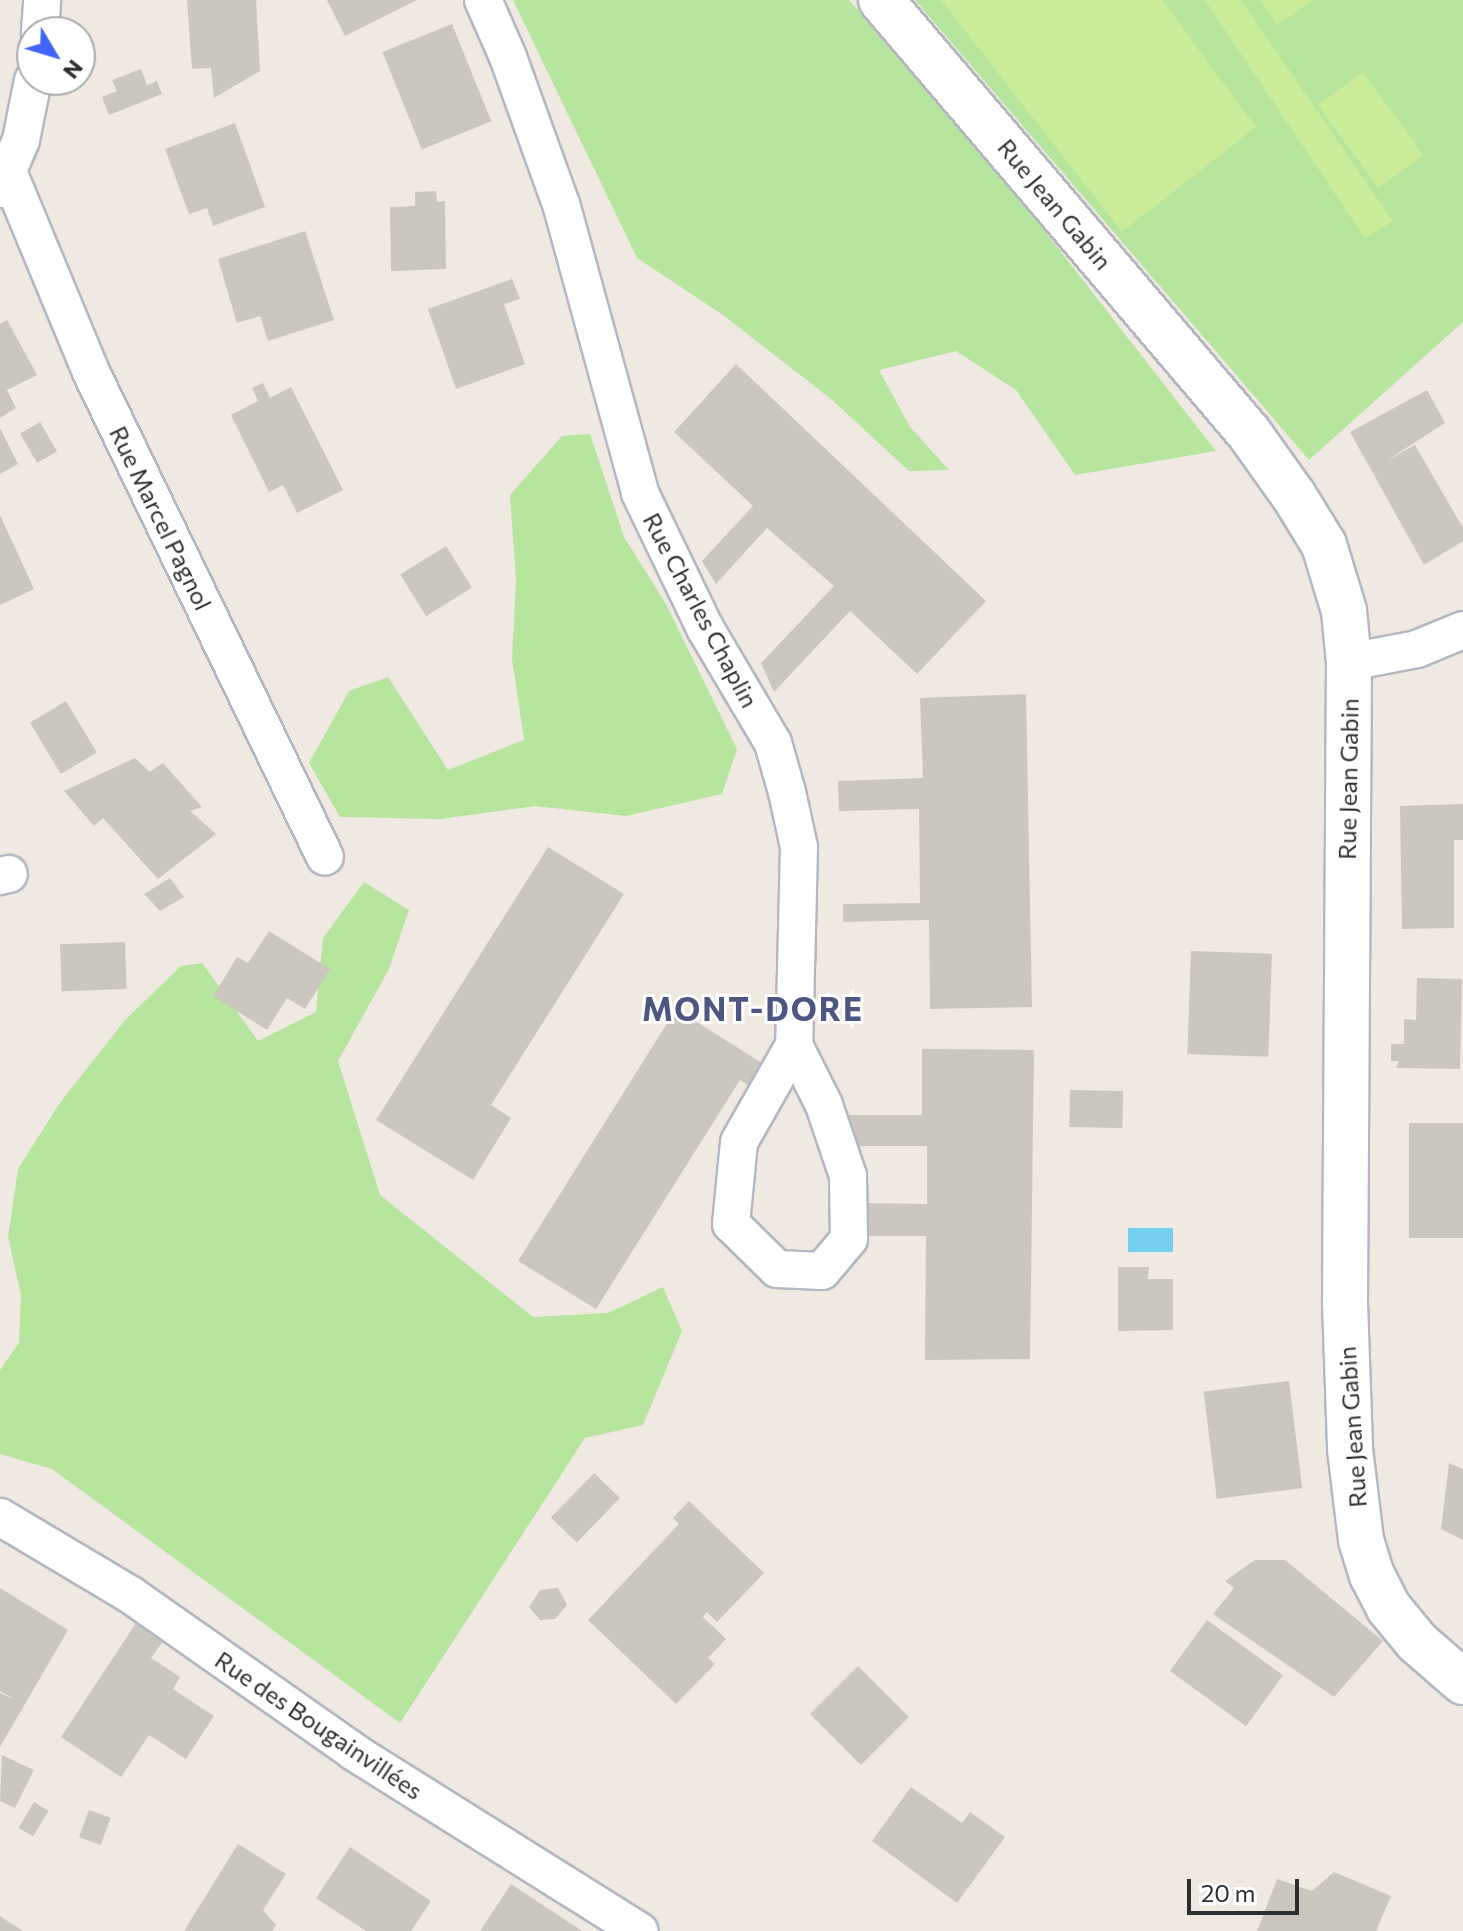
<!DOCTYPE html>
<html>
<head>
<meta charset="utf-8">
<style>
	body { margin:0 }
	#map { position:relative; width:1463px; height:1931px; overflow:hidden; background:#efe9e1; font-family:Commissioner,sans-serif }
	div>[style] { position:absolute }
	[style*='--x'] { left:calc(var(--x)*1px); top:calc(var(--y)*1px); width:calc(var(--w)*1px); rotate:calc(var(--a)*1deg) }
	.green>* { inset:0; background:#b6e59e }
	.pitch>* { inset:0; background:#c9ec9a; transform-origin:0 0 }
	.water>* { inset:0; background:#75cff0; transform-origin:0 0 }
	.building>* { inset:0; background:#cbc7bf; transform-origin:0 0 }
	.roads { filter:drop-shadow(2px 0 #b4b7c1) drop-shadow(-2px 0 #b4b7c1) drop-shadow(0 2px #b4b7c1) drop-shadow(0 -2px #b4b7c1) }
	.street>* { height:36px; margin:-18px; padding:0 18px; transform-origin:18px; border-radius:18px; background:#fff }
	.secondary>* { height:44px; margin:-22px; padding:0 22px; transform-origin:22px; border-radius:22px; background:#fff }
	span { translate:-50% -50%; white-space:nowrap; text-align:center; line-height:1.15; -webkit-text-stroke:6px #fff; paint-order:stroke }
	.street-label { font-size:24px; color:#2e2e2e }
	.district-label { font-size:32px; color:#4d5680; font-weight:700; letter-spacing:2px }
	.north { position:absolute; left:16px; top:16px; width:80px; height:80px; box-sizing:border-box; background:#fff; border:2px solid #ababab; border-radius:50%; rotate:128deg; font-size:22px; font-weight:700; line-height:32px; text-align:center; color:#2e2e2e }
	.north::after { content:''; display:block; margin:auto; width:28px; height:36px; background:#4264fb; clip-path:polygon(50% 0,100% 100%,50% 72%,0 100%) }
	.scale { position:absolute; left:1187px; top:1879px; width:112px; height:36px; box-sizing:border-box; border:4px solid #2e2e2e; border-top:0; padding-left:10px; font-size:24px; line-height:28px; white-space:nowrap; color:#2e2e2e; -webkit-text-stroke:6px #fff; paint-order:stroke }
</style>
</head>
<body>
<div id="map">
	<div class="green">
		<i style="clip-path:polygon(513px 0,849px 0,966px 130px,1216px 451px,1075px 475px,1016px 390px,956px 351px,879px 370px,910px 427px,949px 470px,909px 471px,831px 399px,723px 315px,637px 258px)"></i>
		<i style="clip-path:polygon(915px 0,1463px 0,1463px 322px,1309px 460px)"></i>
		<i style="clip-path:polygon(590px 434px,624px 537px,666px 604px,737px 749px,722px 794px,626px 816px,535px 806px,440px 819px,340px 817px,309px 763px,349px 691px,388px 677px,448px 770px,524px 740px,512px 659px,516px 579px,510px 495px,562px 436px)"></i>
		<i style="clip-path:polygon(364px 882px,409px 910px,389px 969px,338px 1061px,380px 1195px,533px 1317px,608px 1313px,663px 1287px,682px 1331px,643px 1425px,585px 1438px,400px 1723px,52px 1469px,0 1454px,0 1370px,19px 1343px,21px 1295px,8px 1237px,18px 1169px,59px 1104px,125px 1020px,181px 966px,202px 963px,258px 1041px,316px 1012px,323px 938px)"></i>
	</div>
	<div class="pitch">
		<i style="clip-path:polygon(941px 0,1162px 0,1256px 127px,1122px 232px)"></i>
		<i style="clip-path:polygon(1205px 0,1241px 0,1392px 220px,1388px 224px,1365px 239px)"></i>
		<i style="clip-path:polygon(1260px 0,1313px 0,1277px 25px)"></i>
		<i style="left:1363px;top:72px;width:103px;height:56px;rotate:54deg"></i>
	</div>
	<div class="water">
		<i style="left:1173px;top:1228px;width:24px;height:45px;rotate:90deg"></i>
	</div>
	<div class="building">
		<i style="clip-path:polygon(187px 0,256px 0,260px 71px,214px 98px,211px 68px,192px 69px)"></i>
		<i style="clip-path:polygon(327px 0,417px 0,345px 36px)"></i>
		<i style="left:452px;top:24px;width:105px;height:75px;rotate:68deg"></i>
		<i style="clip-path:polygon(141px 69px,147px 85px,157px 81px,162px 94px,109px 115px,102px 97px,117px 91px,112px 80px)"></i>
		<i style="clip-path:polygon(235px 123px,265px 207px,213px 226px,207px 208px,189px 214px,165px 149px)"></i>
		<i style="clip-path:polygon(436px 191px,437px 202px,445px 201px,446px 269px,391px 271px,390px 207px,415px 206px,415px 192px)"></i>
		<i style="clip-path:polygon(305px 231px,334px 320px,268px 341px,260px 316px,237px 323px,218px 259px)"></i>
		<i style="clip-path:polygon(512px 279px,520px 299px,504px 304px,525px 364px,456px 389px,428px 309px)"></i>
		<i style="clip-path:polygon(7px 320px,37px 375px,7px 390px,16px 408px,0 418px,0 324px)"></i>
		<i style="clip-path:polygon(736px 364px,986px 601px,917px 674px,850px 611px,774px 692px,761px 663px,834px 586px,767px 528px,716px 584px,702px 561px,753px 506px,674px 432px)"></i>
		<i style="clip-path:polygon(263px 383px,270px 398px,291px 387px,343px 490px,297px 513px,283px 485px,269px 492px,231px 415px,258px 401px,252px 388px)"></i>
		<i style="clip-path:polygon(1427px 390px,1445px 423px,1386px 461px,1415px 445px,1463px 528px,1463px 541px,1424px 565px,1350px 432px)"></i>
		<i style="left:40px;top:422px;width:34px;height:23px;rotate:60deg"></i>
		<i style="clip-path:polygon(0 428px,18px 464px,0 474px)"></i>
		<i style="clip-path:polygon(0 515px,34px 589px,0 605px)"></i>
		<i style="left:446px;top:546px;width:49px;height:54px;rotate:58deg"></i>
		<i style="clip-path:polygon(1026px 694px,1032px 1007px,930px 1009px,929px 920px,843px 922px,843px 904px,920px 903px,919px 809px,839px 811px,838px 781px,923px 778px,920px 698px)"></i>
		<i style="left:66px;top:701px;width:60px;height:42px;rotate:59deg"></i>
		<i style="clip-path:polygon(135px 758px,150px 772px,163px 763px,202px 807px,190px 811px,216px 834px,158px 879px,103px 818px,94px 826px,64px 791px)"></i>
		<i style="clip-path:polygon(1463px 804px,1463px 840px,1454px 840px,1454px 928px,1402px 929px,1400px 806px)"></i>
		<i style="clip-path:polygon(548px 847px,624px 894px,491px 1105px,511px 1118px,473px 1180px,376px 1120px)"></i>
		<i style="clip-path:polygon(170px 878px,184px 897px,160px 911px,144px 894px)"></i>
		<i style="clip-path:polygon(269px 931px,330px 969px,305px 1009px,287px 998px,267px 1030px,213px 996px,237px 957px,248px 963px)"></i>
		<i style="left:125px;top:942px;width:47px;height:65px;rotate:88deg"></i>
		<i style="left:1191px;top:951px;width:81px;height:103px;rotate:2deg"></i>
		<i style="clip-path:polygon(1417px 978px,1462px 979px,1460px 1069px,1396px 1068px,1399px 1061px,1391px 1061px,1391px 1044px,1404px 1044px,1404px 1019px,1416px 1020px)"></i>
		<i style="clip-path:polygon(676px 1009px,773px 1070px,759px 1092px,740px 1080px,596px 1309px,518px 1261px)"></i>
		<i style="clip-path:polygon(922px 1049px,1034px 1050px,1030px 1359px,925px 1360px,926px 1236px,861px 1236px,861px 1203px,927px 1204px,927px 1146px,847px 1146px,840px 1115px,922px 1115px)"></i>
		<i style="left:1070px;top:1090px;width:53px;height:37px;rotate:1deg"></i>
		<i style="left:1409px;top:1123px;width:54px;height:115px"></i>
		<i style="clip-path:polygon(1118px 1267px,1149px 1267px,1148px 1279px,1173px 1279px,1173px 1330px,1118px 1331px)"></i>
		<i style="left:1289px;top:1381px;width:108px;height:86px;rotate:83deg"></i>
		<i style="clip-path:polygon(1449px 1463px,1463px 1469px,1463px 1540px,1441px 1529px)"></i>
		<i style="left:594px;top:1473px;width:36px;height:62px;rotate:44deg"></i>
		<i style="clip-path:polygon(689px 1501px,764px 1573px,717px 1622px,707px 1612px,703px 1617px,726px 1639px,708px 1658px,715px 1664px,676px 1704px,588px 1620px,679px 1524px,673px 1518px)"></i>
		<i style="clip-path:polygon(1255px 1560px,1285px 1560px,1383px 1641px,1334px 1697px,1213px 1614px,1234px 1588px,1225px 1581px)"></i>
		<i style="clip-path:polygon(0 1588px,68px 1630px,0 1747px,0 1693px,16px 1700px,0 1691px)"></i>
		<i style="clip-path:polygon(558px 1588px,567px 1605px,555px 1619px,540px 1620px,529px 1607px,540px 1590px)"></i>
		<i style="left:1207px;top:1620px;width:94px;height:63px;rotate:36deg"></i>
		<i style="clip-path:polygon(136px 1623px,163px 1641px,151px 1658px,180px 1677px,173px 1689px,214px 1716px,186px 1759px,149px 1735px,121px 1777px,61px 1737px)"></i>
		<i style="left:858px;top:1666px;width:72px;height:68px;rotate:45deg"></i>
		<i style="clip-path:polygon(2px 1755px,34px 1770px,15px 1808px,0 1801px)"></i>
		<i style="clip-path:polygon(911px 1787px,962px 1823px,970px 1812px,1005px 1837px,957px 1903px,872px 1841px)"></i>
		<i style="left:34px;top:1802px;width:17px;height:30px;rotate:31deg"></i>
		<i style="left:89px;top:1810px;width:23px;height:29px;rotate:20deg"></i>
		<i style="clip-path:polygon(238px 1844px,286px 1874px,263px 1910px,276px 1925px,272px 1931px,184px 1931px)"></i>
		<i style="clip-path:polygon(350px 1847px,431px 1901px,411px 1931px,366px 1931px,316px 1898px)"></i>
		<i style="clip-path:polygon(1334px 1872px,1391px 1896px,1376px 1931px,1257px 1931px,1277px 1879px,1312px 1891px)"></i>
		<i style="clip-path:polygon(511px 1884px,582px 1931px,480px 1931px)"></i>
		<i style="clip-path:polygon(0 1916px,23px 1931px,0 1931px)"></i>
	</div>
	<div class="roads">
		<div class="street">
			<i style="--x:483;--y:0;--w:62;--a:66.3"></i>
			<i style="--x:508;--y:57;--w:159;--a:70.2"></i>
			<i style="--x:562;--y:207;--w:296;--a:74.7"></i>
			<i style="--x:640;--y:493;--w:150;--a:64.3"></i>
			<i style="--x:705;--y:628;--w:134;--a:59.4"></i>
			<i style="--x:773;--y:743;--w:51;--a:74.1"></i>
			<i style="--x:787;--y:792;--w:56;--a:77.7"></i>
			<i style="--x:799;--y:847;--w:198;--a:91.4"></i>
			<i style="--x:794;--y:1045;--w:67;--a:63.4"></i>
			<i style="--x:824;--y:1105;--w:75;--a:71.3"></i>
			<i style="--x:848;--y:1176;--w:63;--a:89.1"></i>
			<i style="--x:849;--y:1239;--w:42;--a:130.2"></i>
			<i style="--x:822;--y:1271;--w:45;--a:-177.5"></i>
			<i style="--x:777;--y:1269;--w:64;--a:-135.6"></i>
			<i style="--x:731;--y:1224;--w:82;--a:-84.4"></i>
			<i style="--x:739;--y:1142;--w:112;--a:-60.4"></i>
			<i style="--x:40;--y:32;--w:32;--a:-86"></i>
			<i style="--x:9;--y:174;--w:214;--a:67.5"></i>
			<i style="--x:91;--y:372;--w:538;--a:64.24"></i>
			<i style="--x:0;--y:189;--w:53;--a:-66.8"></i>
			<i style="--x:21;--y:140;--w:61;--a:-78.7"></i>
			<i style="--x:1349;--y:662;--w:69;--a:-10.8"></i>
			<i style="--x:1417;--y:649;--w:50;--a:-22.4"></i>
			<i style="--x:0;--y:876;--w:9;--a:-13"></i>
			<i style="--x:0;--y:1517;--w:152;--a:30.8"></i>
			<i style="--x:131;--y:1595;--w:273;--a:35.1"></i>
			<i style="--x:354;--y:1752;--w:337;--a:32.1"></i>
		</div>
		<div class="secondary">
			<i style="--x:881;--y:0;--w:568;--a:49.64"></i>
			<i style="--x:1249;--y:433;--w:77;--a:54.5"></i>
			<i style="--x:1294;--y:496;--w:57;--a:58.5"></i>
			<i style="--x:1324;--y:545;--w:69;--a:73.1"></i>
			<i style="--x:1344;--y:611;--w:51;--a:84.4"></i>
			<i style="--x:1349;--y:662;--w:641;--a:90.36"></i>
			<i style="--x:1345;--y:1303;--w:146;--a:88"></i>
			<i style="--x:1350;--y:1449;--w:92;--a:83.1"></i>
			<i style="--x:1361;--y:1540;--w:37;--a:73"></i>
			<i style="--x:1372;--y:1575;--w:37;--a:63"></i>
			<i style="--x:1389;--y:1608;--w:44;--a:50.5"></i>
			<i style="--x:1417;--y:1642;--w:61;--a:41"></i>
		</div>
	</div>
	<div class="street-label">
		<span style="left:1055px;top:204px;rotate:50deg">Rue Jean Gabin</span>
		<span style="left:161px;top:518px;rotate:64deg">Rue Marcel Pagnol</span>
		<span style="left:701px;top:610px;rotate:62deg">Rue Charles Chaplin</span>
		<span style="left:1348px;top:779px;rotate:-89deg">Rue Jean Gabin</span>
		<span style="left:1352px;top:1427px;rotate:-94deg">Rue Jean Gabin</span>
		<span style="left:319px;top:1725px;rotate:34deg">Rue des Bougainvillées</span>
	</div>
	<div class="district-label">
		<span style="left:753px;top:1008px">MONT-DORE</span>
	</div>
	<div class="north">N</div>
	<div class="scale">20 m</div>
</div>
</body>
</html>
